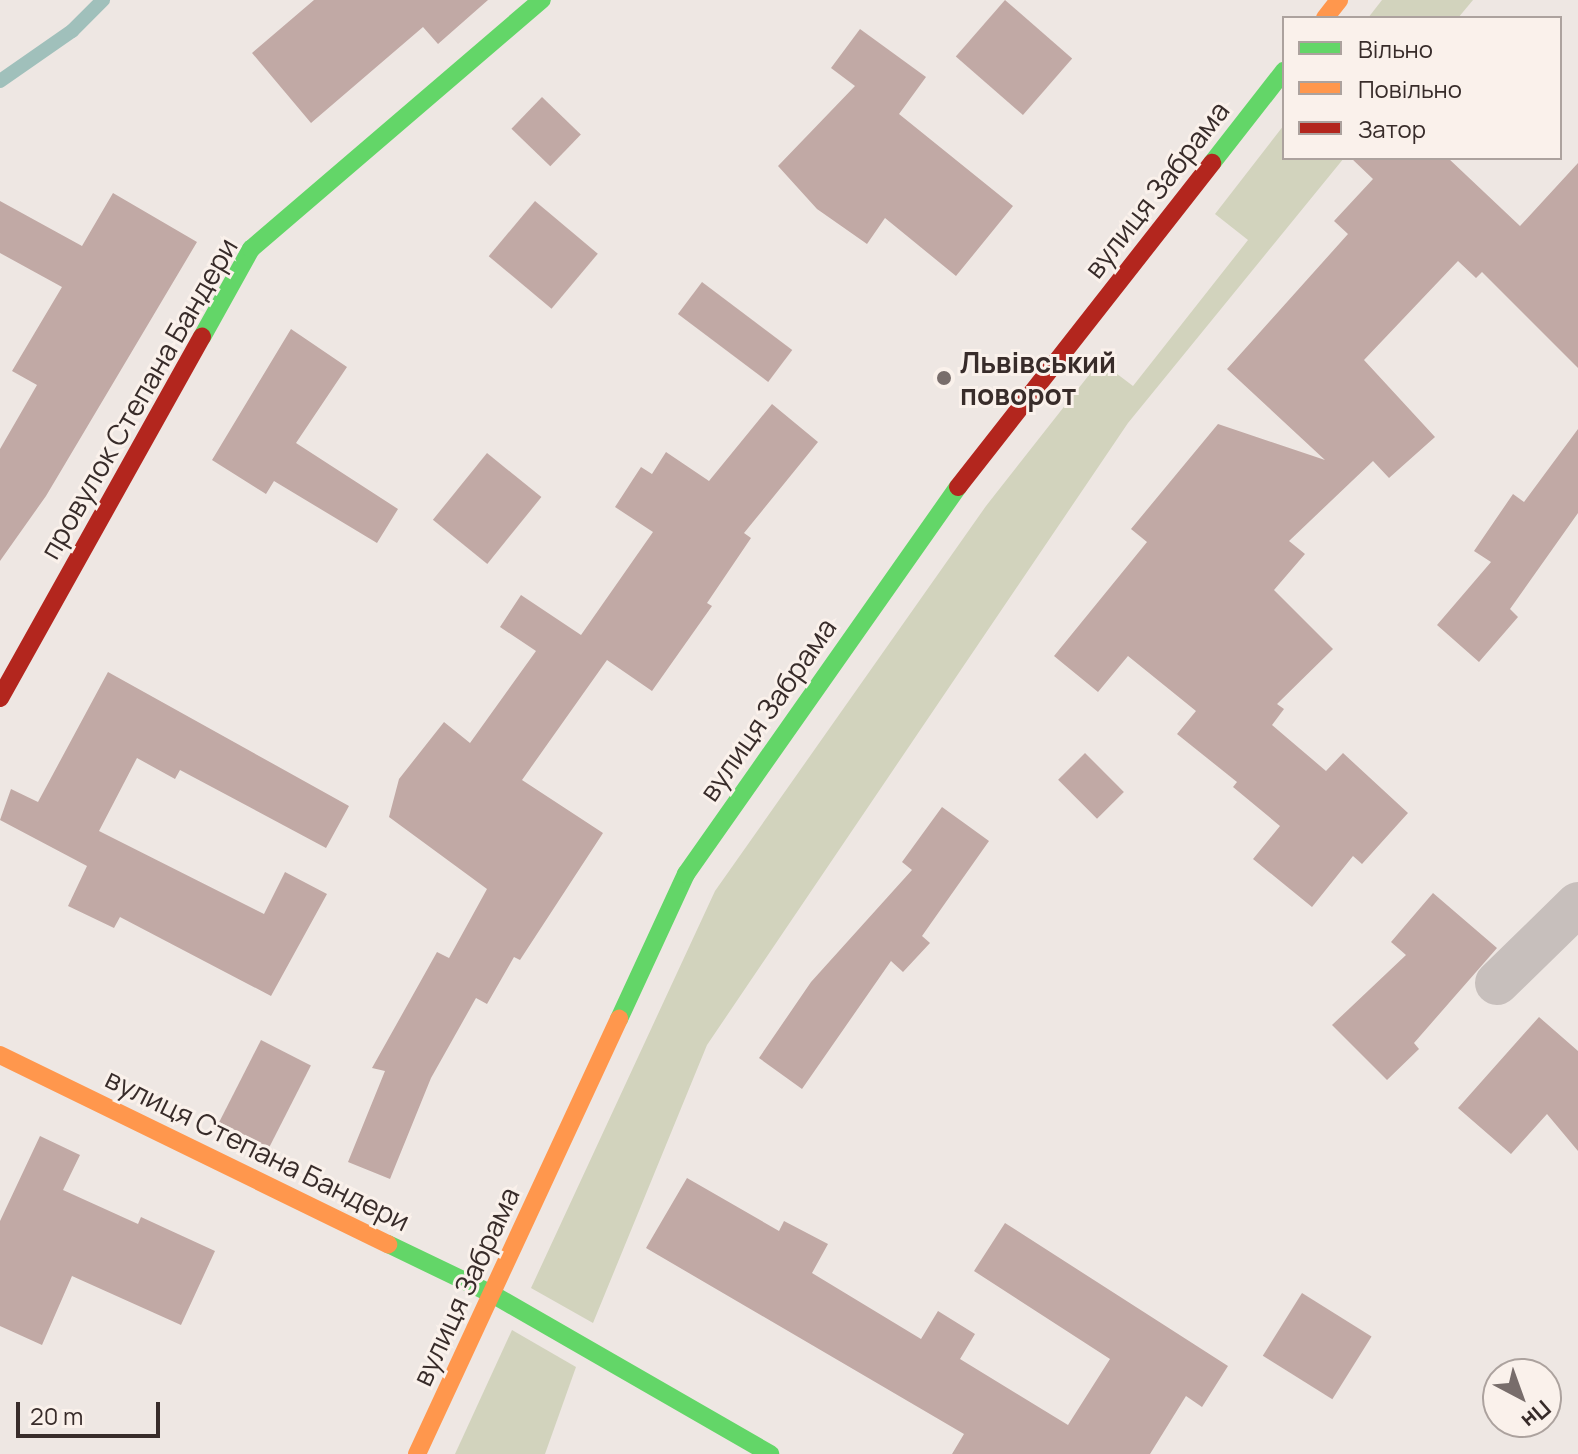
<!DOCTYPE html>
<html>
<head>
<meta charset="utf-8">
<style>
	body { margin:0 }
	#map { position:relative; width:1578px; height:1454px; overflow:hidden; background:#eee7e3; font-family:Manrope,sans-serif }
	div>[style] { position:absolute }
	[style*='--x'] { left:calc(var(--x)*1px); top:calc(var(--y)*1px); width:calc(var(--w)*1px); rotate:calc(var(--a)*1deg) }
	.green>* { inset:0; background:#d2d3bd }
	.stream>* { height:14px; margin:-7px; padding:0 7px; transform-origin:7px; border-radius:7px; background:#a0c0bb }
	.building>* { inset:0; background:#c1a9a5; transform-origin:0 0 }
	.street>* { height:44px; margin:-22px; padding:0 22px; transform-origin:22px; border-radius:22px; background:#c7bfbc }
	.fast>* { height:18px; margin:-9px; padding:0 9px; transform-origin:9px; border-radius:9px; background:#63d668 }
	.slow>* { height:18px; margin:-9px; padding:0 9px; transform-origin:9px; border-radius:9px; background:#ff974d }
	.jam>* { height:18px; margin:-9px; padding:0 9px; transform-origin:9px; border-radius:9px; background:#b3261e }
	.dots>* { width:22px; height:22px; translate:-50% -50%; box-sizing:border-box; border:4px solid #faf1eb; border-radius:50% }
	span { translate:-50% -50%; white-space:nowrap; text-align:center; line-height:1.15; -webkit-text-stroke:6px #faf1eb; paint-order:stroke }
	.street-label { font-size:28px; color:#382c2a }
	.poi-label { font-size:28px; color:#382c2a; font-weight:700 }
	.left { translate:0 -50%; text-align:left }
	.legend { position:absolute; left:1282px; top:16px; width:280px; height:144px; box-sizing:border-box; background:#faf1eb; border:2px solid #aca29e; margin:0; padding:10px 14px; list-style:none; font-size:24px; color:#382c2a }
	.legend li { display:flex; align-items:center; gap:16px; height:40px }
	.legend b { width:40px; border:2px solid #aca29e }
	.north { position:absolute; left:1482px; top:1358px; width:80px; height:80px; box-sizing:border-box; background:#faf1eb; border:2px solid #aca29e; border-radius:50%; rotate:139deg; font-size:22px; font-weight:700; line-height:32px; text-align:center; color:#382c2a }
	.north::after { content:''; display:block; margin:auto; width:28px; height:36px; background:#786d6b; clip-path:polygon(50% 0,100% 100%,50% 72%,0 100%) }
	.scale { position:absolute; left:16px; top:1402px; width:144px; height:36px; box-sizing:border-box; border:4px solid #382c2a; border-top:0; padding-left:10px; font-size:24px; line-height:28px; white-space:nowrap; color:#382c2a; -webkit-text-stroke:6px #faf1eb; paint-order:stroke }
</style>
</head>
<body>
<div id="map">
	<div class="green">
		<i style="clip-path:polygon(1382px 0,1473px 0,1458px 18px,1368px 18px)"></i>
		<i style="clip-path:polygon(1284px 125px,1284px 158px,1344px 158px,1128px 423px,707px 1045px,593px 1323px,531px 1288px,715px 891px,986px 506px,1100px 361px,1133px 386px,1248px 240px,1215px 214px)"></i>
		<i style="clip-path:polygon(512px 1330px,576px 1367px,545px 1454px,455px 1454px)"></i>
	</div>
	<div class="stream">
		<i style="--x:0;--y:81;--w:88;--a:-34.8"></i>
		<i style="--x:72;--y:31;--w:44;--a:-45"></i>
	</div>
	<div class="building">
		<i style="clip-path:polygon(314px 0,488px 0,438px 44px,423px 27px,311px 123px,252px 53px)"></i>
		<i style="left:1005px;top:0;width:89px;height:75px;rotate:41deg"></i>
		<i style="clip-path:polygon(860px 29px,926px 77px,899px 114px,1013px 206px,956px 276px,885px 218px,867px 244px,817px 209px,778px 166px,855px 86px,831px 68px)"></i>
		<i style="left:542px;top:97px;width:54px;height:44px;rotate:44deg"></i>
		<i style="clip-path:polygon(1351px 158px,1448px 158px,1520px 226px,1578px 163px,1578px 368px,1482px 272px,1476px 278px,1458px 261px,1364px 360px,1435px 437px,1389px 478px,1373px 461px,1289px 541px,1305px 554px,1274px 590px,1333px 649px,1277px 704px,1284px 709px,1272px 725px,1326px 771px,1343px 753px,1408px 813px,1362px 864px,1353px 856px,1312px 907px,1253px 859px,1280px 826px,1233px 787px,1237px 782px,1177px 734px,1196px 711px,1128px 656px,1098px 692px,1054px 656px,1147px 542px,1131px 529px,1218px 424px,1325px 460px,1227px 369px,1348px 234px,1334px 221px,1373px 179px)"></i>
		<i style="clip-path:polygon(113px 193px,197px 242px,46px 496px,0 561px,0 449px,37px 385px,12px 371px,62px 287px,0 253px,0 201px,82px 246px)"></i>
		<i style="left:535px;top:201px;width:82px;height:72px;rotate:40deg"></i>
		<i style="left:702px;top:282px;width:113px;height:40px;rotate:37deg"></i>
		<i style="clip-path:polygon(291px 329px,347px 367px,296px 443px,398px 509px,377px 543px,274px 481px,266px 494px,212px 460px)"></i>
		<i style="clip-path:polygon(772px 404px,818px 442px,744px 533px,751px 538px,707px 603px,712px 606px,652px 691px,607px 660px,522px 780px,603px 833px,520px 960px,514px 957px,487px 1004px,476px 998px,431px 1078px,390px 1179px,348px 1162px,385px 1071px,372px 1068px,437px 952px,449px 958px,487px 889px,389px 817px,399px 779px,444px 722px,470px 743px,536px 651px,500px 627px,521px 595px,581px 635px,653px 532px,615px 507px,641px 467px,652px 474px,666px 452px,709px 481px)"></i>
		<i style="clip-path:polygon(1578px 429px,1578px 513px,1510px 609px,1518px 617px,1479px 662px,1437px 625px,1491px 562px,1474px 551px,1513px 494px,1524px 502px)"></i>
		<i style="left:487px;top:453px;width:70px;height:86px;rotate:39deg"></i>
		<i style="clip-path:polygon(108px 672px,349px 806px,326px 848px,180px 770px,175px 779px,137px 758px,99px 831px,264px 914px,285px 872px,327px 894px,271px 996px,120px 917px,114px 928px,68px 906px,87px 866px,0 820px,11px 789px,38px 802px)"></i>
		<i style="left:1085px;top:753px;width:55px;height:38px;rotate:45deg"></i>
		<i style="clip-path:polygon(942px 807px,989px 841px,922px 936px,930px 943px,903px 972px,891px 961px,802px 1089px,759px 1058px,811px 982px,912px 870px,902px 862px)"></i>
		<i style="clip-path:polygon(1433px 893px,1497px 948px,1414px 1043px,1419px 1049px,1387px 1080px,1332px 1025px,1406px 955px,1391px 942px)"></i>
		<i style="clip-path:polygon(1539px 1017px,1578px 1051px,1578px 1151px,1547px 1114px,1511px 1154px,1458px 1108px)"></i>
		<i style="left:261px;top:1040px;width:56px;height:92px;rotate:27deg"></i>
		<i style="clip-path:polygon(40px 1136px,80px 1155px,63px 1190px,138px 1224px,141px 1217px,215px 1251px,181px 1325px,72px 1276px,42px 1345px,0 1326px,0 1221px)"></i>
		<i style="clip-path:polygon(687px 1178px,779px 1231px,784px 1221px,828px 1244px,812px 1273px,921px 1339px,938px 1311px,975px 1334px,960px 1359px,1068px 1425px,1110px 1359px,974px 1271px,1005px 1223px,1228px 1366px,1202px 1407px,1186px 1396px,1150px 1454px,952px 1454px,964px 1434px,646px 1248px)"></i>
		<i style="left:1302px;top:1293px;width:82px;height:74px;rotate:32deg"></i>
	</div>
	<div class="street">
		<i style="--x:1497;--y:983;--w:113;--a:-44.3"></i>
	</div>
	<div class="fast">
		<i style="--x:1212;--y:163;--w:117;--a:-52"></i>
		<i style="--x:202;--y:337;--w:101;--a:-60.9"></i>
		<i style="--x:251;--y:249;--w:383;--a:-40.6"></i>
		<i style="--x:619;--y:1019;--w:160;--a:-65.2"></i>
		<i style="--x:686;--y:874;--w:473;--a:-54.9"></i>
		<i style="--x:388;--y:1244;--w:115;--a:25.7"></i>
		<i style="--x:492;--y:1294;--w:321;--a:29.9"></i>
	</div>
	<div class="slow">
		<i style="--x:1325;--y:18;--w:23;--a:-52"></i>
		<i style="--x:0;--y:1055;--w:432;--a:26"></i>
		<i style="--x:417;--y:1454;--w:480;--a:-65.1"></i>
	</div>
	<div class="jam">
		<i style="--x:958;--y:487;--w:412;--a:-51.9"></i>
		<i style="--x:0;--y:698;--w:414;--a:-60.8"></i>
	</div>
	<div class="dots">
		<i style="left:944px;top:378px;background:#786d6b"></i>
	</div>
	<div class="street-label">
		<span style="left:1156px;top:189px;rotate:-52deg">вулиця Забрама</span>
		<span style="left:138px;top:398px;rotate:-60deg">провулок Степана Бандери</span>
		<span style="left:767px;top:709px;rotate:-55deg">вулиця Забрама</span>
		<span style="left:258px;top:1149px;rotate:26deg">вулиця Степана Бандери</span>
		<span style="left:465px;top:1286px;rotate:-65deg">вулиця Забрама</span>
	</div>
	<div class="poi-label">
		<span class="left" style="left:960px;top:378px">Львівський<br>поворот</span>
	</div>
	<ul class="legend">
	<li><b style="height:10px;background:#63d668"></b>Вільно</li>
	<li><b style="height:10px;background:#ff974d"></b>Повільно</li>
	<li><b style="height:10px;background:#b3261e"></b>Затор</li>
	</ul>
	<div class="north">Пн</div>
	<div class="scale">20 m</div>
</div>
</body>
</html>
